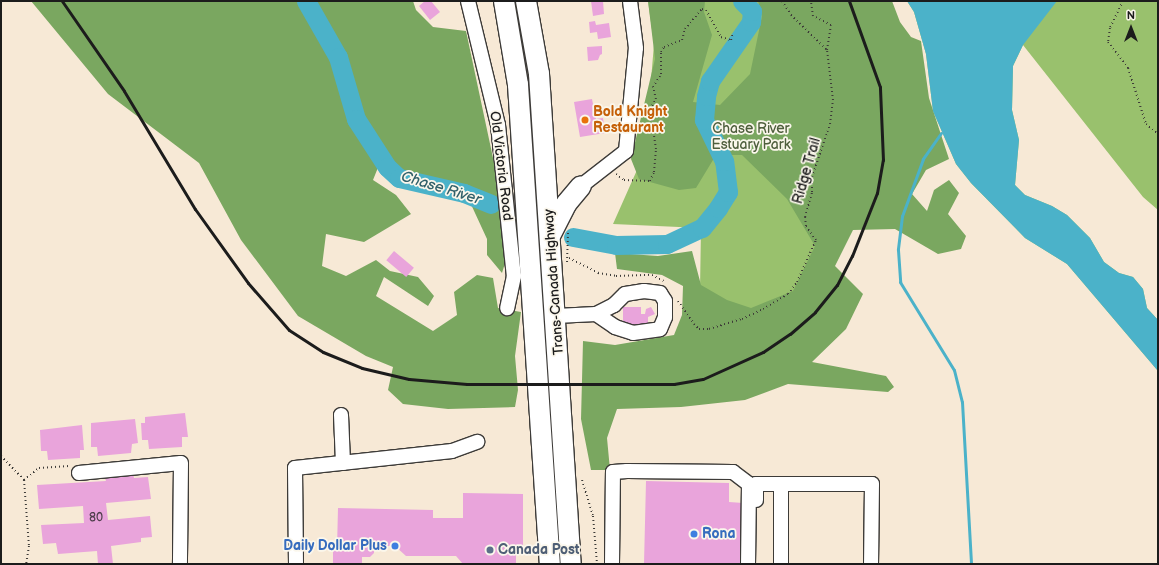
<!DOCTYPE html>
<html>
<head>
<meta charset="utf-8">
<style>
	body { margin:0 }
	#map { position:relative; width:1159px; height:565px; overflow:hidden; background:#f7e9d6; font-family:"Balsamiq Sans",sans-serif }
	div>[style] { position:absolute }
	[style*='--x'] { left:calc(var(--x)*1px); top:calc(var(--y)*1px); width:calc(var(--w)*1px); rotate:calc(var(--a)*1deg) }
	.green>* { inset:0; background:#99c16d }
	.forest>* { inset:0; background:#7aa760 }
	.water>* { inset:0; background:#4bb2c9 }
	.stream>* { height:3px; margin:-1.5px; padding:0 1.5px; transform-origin:1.5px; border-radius:1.5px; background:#4bb2c9 }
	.river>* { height:19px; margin:-9.5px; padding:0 9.5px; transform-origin:9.5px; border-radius:9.5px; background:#4bb2c9 }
	.building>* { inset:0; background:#e9a4db; transform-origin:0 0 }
	.path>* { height:2px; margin-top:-1px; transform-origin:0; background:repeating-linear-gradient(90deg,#3d3b38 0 1px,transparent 0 4px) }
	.roads { filter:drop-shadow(1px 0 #3d3b38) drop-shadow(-1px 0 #3d3b38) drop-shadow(0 1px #3d3b38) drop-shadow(0 -1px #3d3b38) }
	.minor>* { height:14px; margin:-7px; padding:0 7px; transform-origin:7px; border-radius:7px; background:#fff }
	.highway>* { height:20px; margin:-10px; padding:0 10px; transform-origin:10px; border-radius:10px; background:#fff }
	.rail>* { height:3px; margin:-1.5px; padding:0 1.5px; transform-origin:1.5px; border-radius:1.5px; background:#1c1c1c }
	.dots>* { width:11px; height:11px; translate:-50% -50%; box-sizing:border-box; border:2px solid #fbf7ec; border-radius:50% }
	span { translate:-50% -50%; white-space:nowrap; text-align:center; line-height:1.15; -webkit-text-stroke:3.5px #fbf7ec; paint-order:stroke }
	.number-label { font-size:12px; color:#4f3e4c }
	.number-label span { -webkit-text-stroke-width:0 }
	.food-label { font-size:14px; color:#c56008; font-weight:700 }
	.left { translate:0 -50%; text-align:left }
	.park-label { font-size:14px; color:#4e5e3c }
	.street-label { font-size:14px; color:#1c1c1c }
	.shop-label { font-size:14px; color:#366cbe; font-weight:700 }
	.right { translate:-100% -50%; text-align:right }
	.service-label { font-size:14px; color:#4e5e75; font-weight:700 }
	.water-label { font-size:15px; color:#31606a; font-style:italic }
	.frame { position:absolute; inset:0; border:2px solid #1c1c1c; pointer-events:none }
	.north { position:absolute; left:1111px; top:8px; width:40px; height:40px; -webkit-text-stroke:3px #fbf7ec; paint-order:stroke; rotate:0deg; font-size:11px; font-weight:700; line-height:16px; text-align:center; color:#1c1c1c }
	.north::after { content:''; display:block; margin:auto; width:14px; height:18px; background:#1c1c1c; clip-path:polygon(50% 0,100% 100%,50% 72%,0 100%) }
</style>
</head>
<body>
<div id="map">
	<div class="green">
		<i style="clip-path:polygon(648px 1px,814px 1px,852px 113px,805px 288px,699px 351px,701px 228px,613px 224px,645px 152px,654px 44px)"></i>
		<i style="clip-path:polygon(907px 1px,1158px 1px,1158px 210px,1143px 197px,1023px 45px,1013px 66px,1012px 110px,1019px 140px,1015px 185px,1025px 195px,1052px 206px,1067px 215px,1090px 238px,1104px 262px,1119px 273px,1133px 277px,1143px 289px,1147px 308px,1158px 320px,1158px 371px,1067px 264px,1025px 238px,971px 183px,956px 164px,933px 111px,926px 54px,914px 12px)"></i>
	</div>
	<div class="forest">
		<i style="clip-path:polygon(31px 1px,413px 1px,416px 10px,433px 27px,466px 31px,496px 172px,506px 260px,502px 273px,487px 255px,487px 239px,469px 200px,407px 181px,379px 165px,373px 180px,396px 195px,411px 214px,364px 242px,326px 234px,322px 266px,346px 276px,376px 260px,390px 271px,418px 277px,434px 296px,428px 306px,384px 277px,376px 296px,433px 331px,457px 315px,454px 292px,477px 275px,493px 278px,498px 308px,521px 312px,515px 356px,518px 390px,515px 407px,448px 409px,403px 404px,388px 390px,393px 367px,366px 356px,298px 316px,241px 240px,199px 163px,108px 94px)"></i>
		<i style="clip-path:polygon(648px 1px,705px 1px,704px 12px,712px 35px,693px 102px,720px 105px,750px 74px,762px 16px,758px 1px,892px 1px,900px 22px,911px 37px,921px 41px,929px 98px,949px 159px,926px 170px,912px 194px,927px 211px,934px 190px,949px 180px,959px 193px,948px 214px,966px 236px,961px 249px,938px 254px,895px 229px,853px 230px,835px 266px,863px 294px,846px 329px,812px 362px,886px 376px,894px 387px,888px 392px,788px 384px,745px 400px,681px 407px,617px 409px,607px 438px,610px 470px,591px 470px,581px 419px,583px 341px,615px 345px,674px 335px,682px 315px,683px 286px,662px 275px,617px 269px,615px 253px,658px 256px,692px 251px,701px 285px,727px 300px,751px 308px,793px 291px,815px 246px,787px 199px,742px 155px,716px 155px,696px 188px,679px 190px,639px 179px,631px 159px,655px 59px)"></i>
	</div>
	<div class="water">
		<i style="clip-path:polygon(907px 1px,1057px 1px,1023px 45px,1013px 66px,1012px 110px,1019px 140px,1015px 185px,1025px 195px,1052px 206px,1067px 215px,1090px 238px,1104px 262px,1119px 273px,1133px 277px,1143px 289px,1147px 308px,1158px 320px,1158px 371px,1067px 264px,1025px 238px,971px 183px,956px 164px,933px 111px,926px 54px,914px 12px)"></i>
	</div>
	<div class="stream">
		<i style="--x:941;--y:133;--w:32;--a:125"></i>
		<i style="--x:923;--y:159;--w:61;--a:110.2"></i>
		<i style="--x:902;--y:216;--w:34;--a:97"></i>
		<i style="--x:898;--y:250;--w:32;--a:86"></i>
		<i style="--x:900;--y:282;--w:103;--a:58.5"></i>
		<i style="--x:954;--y:370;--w:33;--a:76"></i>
		<i style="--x:962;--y:402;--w:162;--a:86.8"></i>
	</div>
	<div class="river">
		<i style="--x:306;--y:1;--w:64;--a:60.3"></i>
		<i style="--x:338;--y:57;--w:65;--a:73.8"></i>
		<i style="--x:356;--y:119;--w:57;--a:57.1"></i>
		<i style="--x:387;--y:167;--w:16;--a:43"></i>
		<i style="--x:399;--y:178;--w:67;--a:13"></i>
		<i style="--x:464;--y:193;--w:29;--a:22"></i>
		<i style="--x:573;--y:237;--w:44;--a:10.5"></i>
		<i style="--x:616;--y:245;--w:51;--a:-1.1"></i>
		<i style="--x:667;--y:244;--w:38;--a:-25"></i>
		<i style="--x:702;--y:228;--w:26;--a:-51"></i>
		<i style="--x:718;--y:208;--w:19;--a:-58"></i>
		<i style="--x:728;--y:192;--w:31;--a:-97"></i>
		<i style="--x:724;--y:161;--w:46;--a:-116"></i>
		<i style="--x:704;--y:120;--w:24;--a:-85"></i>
		<i style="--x:706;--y:96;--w:16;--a:-75"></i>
		<i style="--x:710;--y:81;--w:72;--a:-55.2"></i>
		<i style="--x:751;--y:22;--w:11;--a:-85"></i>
		<i style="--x:752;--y:11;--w:14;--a:-135"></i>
	</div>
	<div class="building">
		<i style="clip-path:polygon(425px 1px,431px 1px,440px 12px,430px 20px,419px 6px)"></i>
		<i style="clip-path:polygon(591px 1px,603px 1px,604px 14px,593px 16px)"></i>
		<i style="clip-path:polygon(595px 21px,596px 25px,609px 23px,611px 37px,598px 39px,597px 32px,590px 33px,589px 22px)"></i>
		<i style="clip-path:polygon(602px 46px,602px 54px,600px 55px,598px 60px,588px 61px,587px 47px)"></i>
		<i style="clip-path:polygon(592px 99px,596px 119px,603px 118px,605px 133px,580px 137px,574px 102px)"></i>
		<i style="left:394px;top:251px;width:26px;height:12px;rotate:40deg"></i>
		<i style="clip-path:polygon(623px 307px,641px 307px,641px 314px,645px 314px,646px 309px,651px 307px,655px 314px,648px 317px,648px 326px,623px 327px)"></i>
		<i style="clip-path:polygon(185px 413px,188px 437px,182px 437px,182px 447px,149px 449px,148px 440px,142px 440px,141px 423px,145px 423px,145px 417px)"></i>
		<i style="clip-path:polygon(135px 419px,138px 443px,132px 444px,131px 453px,98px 456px,97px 447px,91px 447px,91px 423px)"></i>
		<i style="clip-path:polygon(82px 425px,84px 450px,80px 450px,80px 458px,48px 460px,47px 451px,41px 451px,40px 430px)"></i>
		<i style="clip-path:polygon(133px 474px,134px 478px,148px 477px,151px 499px,106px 503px,108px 520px,150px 516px,152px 537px,141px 538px,141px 542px,111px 546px,113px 564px,98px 564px,97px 551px,58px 554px,56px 543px,43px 544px,41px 525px,84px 523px,83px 506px,39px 509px,37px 485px,106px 481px,105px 478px)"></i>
		<i style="clip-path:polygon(646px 481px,729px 483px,729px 502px,743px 503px,742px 564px,644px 564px)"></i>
		<i style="clip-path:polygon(463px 493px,523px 494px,523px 550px,516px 550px,516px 564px,463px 564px,456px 556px,406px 556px,395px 546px,374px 546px,374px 553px,370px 557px,362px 557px,362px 564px,333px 564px,333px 547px,337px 548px,338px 508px,433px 510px,433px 518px,463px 518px)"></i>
	</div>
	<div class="path">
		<i style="--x:782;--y:1;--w:17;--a:57"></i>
		<i style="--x:791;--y:15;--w:50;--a:44.2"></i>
		<i style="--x:1123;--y:1;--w:30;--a:116"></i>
		<i style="--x:1110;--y:28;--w:14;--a:98"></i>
		<i style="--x:1108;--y:42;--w:33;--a:52"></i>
		<i style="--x:1128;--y:68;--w:59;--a:72.2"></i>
		<i style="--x:1146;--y:124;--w:16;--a:40"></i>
		<i style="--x:616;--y:174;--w:10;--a:37"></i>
		<i style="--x:624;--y:180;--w:26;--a:2"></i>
		<i style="--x:650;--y:181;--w:10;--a:-66"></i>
		<i style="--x:654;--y:172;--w:23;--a:-85"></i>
		<i style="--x:656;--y:149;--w:40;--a:-98.5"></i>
		<i style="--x:650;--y:109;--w:12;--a:-59"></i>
		<i style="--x:656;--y:99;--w:12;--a:-104"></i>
		<i style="--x:653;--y:87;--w:15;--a:-58"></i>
		<i style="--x:661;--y:74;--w:22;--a:-90"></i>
		<i style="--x:661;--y:52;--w:6;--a:-59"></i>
		<i style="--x:664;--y:47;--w:19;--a:-21"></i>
		<i style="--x:682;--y:40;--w:11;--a:-75"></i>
		<i style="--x:685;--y:29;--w:26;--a:-50"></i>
		<i style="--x:702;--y:9;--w:4;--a:14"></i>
		<i style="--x:706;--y:10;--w:31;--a:61"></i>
		<i style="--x:721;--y:37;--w:10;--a:17"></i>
		<i style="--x:731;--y:40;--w:7;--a:-74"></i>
		<i style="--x:569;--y:258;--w:33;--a:27"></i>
		<i style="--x:598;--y:273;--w:18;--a:9"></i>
		<i style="--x:616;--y:276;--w:36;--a:-2"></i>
		<i style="--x:652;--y:275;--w:13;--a:27"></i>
		<i style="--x:567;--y:262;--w:29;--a:-88"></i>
		<i style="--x:678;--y:301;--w:28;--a:55"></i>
		<i style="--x:694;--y:324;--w:7;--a:45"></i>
		<i style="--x:699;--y:329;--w:10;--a:0"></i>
		<i style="--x:709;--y:329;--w:34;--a:-17"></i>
		<i style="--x:742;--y:319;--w:23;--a:-25"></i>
		<i style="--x:763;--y:309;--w:29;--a:-31"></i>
		<i style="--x:788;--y:294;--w:15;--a:-53"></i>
		<i style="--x:797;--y:282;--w:46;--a:-65.7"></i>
		<i style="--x:816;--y:240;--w:17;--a:-126"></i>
		<i style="--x:806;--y:226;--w:9;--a:-96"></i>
		<i style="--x:805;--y:217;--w:26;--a:-74"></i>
		<i style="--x:812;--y:192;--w:15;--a:-90"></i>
		<i style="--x:812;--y:177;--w:56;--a:-71.2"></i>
		<i style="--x:830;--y:124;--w:24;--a:-83"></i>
		<i style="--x:833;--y:100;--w:50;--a:-96.8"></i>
		<i style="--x:827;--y:50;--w:25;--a:-81"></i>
		<i style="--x:831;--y:25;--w:20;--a:-153"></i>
		<i style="--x:813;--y:16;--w:15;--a:-98"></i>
		<i style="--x:1;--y:456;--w:33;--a:46"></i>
		<i style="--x:24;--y:480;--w:66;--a:85.7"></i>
		<i style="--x:29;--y:546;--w:18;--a:99"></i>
		<i style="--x:24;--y:480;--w:19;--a:-39"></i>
		<i style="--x:39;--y:468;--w:30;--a:-4"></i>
		<i style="--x:582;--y:480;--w:38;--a:73"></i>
		<i style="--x:593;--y:516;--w:48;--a:85.2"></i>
	</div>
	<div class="roads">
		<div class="minor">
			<i style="--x:468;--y:1;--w:128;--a:76.4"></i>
			<i style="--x:498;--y:125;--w:152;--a:84"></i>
			<i style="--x:514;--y:276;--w:33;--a:102"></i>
			<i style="--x:581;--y:186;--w:57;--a:-37.9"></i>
			<i style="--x:626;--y:151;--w:103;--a:-84.5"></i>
			<i style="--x:636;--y:48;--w:47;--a:-97.3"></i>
			<i style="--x:556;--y:316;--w:40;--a:-2.9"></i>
			<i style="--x:596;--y:314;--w:23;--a:34"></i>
			<i style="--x:615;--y:327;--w:19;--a:18"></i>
			<i style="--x:633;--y:333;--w:27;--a:-8"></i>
			<i style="--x:660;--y:329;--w:13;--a:-67"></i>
			<i style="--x:665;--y:317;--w:16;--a:-90"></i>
			<i style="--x:665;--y:301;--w:9;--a:-122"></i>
			<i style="--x:660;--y:293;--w:16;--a:-173"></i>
			<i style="--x:644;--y:291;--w:19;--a:171"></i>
			<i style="--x:625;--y:294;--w:16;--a:135"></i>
			<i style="--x:614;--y:305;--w:20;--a:153"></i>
			<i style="--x:341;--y:415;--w:48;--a:87.6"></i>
			<i style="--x:79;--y:473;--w:102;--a:-5.6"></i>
			<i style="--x:181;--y:463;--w:101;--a:90.6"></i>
			<i style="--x:756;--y:500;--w:16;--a:-90"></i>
			<i style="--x:756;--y:484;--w:116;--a:0"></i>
			<i style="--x:872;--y:484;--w:80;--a:90.7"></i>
			<i style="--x:296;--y:564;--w:96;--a:-90.6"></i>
			<i style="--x:295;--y:468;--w:158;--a:-6.2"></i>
			<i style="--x:452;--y:451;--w:27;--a:-20"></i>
			<i style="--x:612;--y:564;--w:92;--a:-89.4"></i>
			<i style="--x:613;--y:472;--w:14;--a:-4"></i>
			<i style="--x:627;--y:471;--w:106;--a:0.5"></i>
			<i style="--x:733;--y:472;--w:20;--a:37"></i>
			<i style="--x:749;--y:484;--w:80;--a:90.7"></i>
			<i style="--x:781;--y:564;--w:80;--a:-90"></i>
		</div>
		<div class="highway">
			<i style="--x:504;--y:1;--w:85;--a:80.5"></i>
			<i style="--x:518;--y:85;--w:480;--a:86.2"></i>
			<i style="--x:526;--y:1;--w:74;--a:79.9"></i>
			<i style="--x:539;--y:74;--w:491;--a:86.3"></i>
			<i style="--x:551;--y:234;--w:34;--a:-63"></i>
			<i style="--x:566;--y:204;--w:23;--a:-50"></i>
		</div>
	</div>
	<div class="rail">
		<i style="--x:62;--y:1;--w:109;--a:55.4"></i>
		<i style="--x:124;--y:91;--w:138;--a:59"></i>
		<i style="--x:195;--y:209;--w:91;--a:54.4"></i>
		<i style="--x:248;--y:283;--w:62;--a:48.9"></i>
		<i style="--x:289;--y:330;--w:40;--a:32.9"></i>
		<i style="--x:323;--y:352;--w:42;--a:22.3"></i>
		<i style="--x:362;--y:368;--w:48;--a:13.2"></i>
		<i style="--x:409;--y:379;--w:58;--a:4.9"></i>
		<i style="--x:467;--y:384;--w:207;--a:0"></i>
		<i style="--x:674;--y:384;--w:29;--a:-10"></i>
		<i style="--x:703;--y:379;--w:66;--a:-24.2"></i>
		<i style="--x:763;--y:352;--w:32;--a:-34"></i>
		<i style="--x:790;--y:334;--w:33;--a:-41"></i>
		<i style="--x:815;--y:312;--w:35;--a:-51"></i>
		<i style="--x:837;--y:285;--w:33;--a:-63"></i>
		<i style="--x:852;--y:256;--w:68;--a:-68.4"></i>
		<i style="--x:877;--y:193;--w:34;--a:-80"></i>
		<i style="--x:883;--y:160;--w:73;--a:-92.4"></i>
		<i style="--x:880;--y:87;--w:91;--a:-109.8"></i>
	</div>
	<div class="dots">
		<i style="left:585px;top:120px;background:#e8710a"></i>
		<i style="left:694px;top:534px;background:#3f7fe0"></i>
		<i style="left:395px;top:546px;background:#3f7fe0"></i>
		<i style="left:490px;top:550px;background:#5c6f8a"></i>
	</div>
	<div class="number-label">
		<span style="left:96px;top:518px">80</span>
	</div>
	<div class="food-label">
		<span class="left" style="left:593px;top:120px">Bold Knight<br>Restaurant</span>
	</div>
	<div class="park-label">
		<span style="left:751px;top:137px">Chase River<br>Estuary Park</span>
	</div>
	<div class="street-label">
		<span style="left:501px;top:166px;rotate:83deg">Old Victoria Road</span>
		<span style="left:807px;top:171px;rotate:-74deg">Ridge Trail</span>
		<span style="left:554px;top:282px;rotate:-94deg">Trans-Canada Highway</span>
	</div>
	<div class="shop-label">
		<span class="left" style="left:702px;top:534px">Rona</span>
		<span class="right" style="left:387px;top:546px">Daily Dollar Plus</span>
	</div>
	<div class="service-label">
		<span class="left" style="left:498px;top:550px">Canada Post</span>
	</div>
	<div class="water-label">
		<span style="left:441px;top:188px;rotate:17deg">Chase River</span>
	</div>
	<div class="frame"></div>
	<div class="north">N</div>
</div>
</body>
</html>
